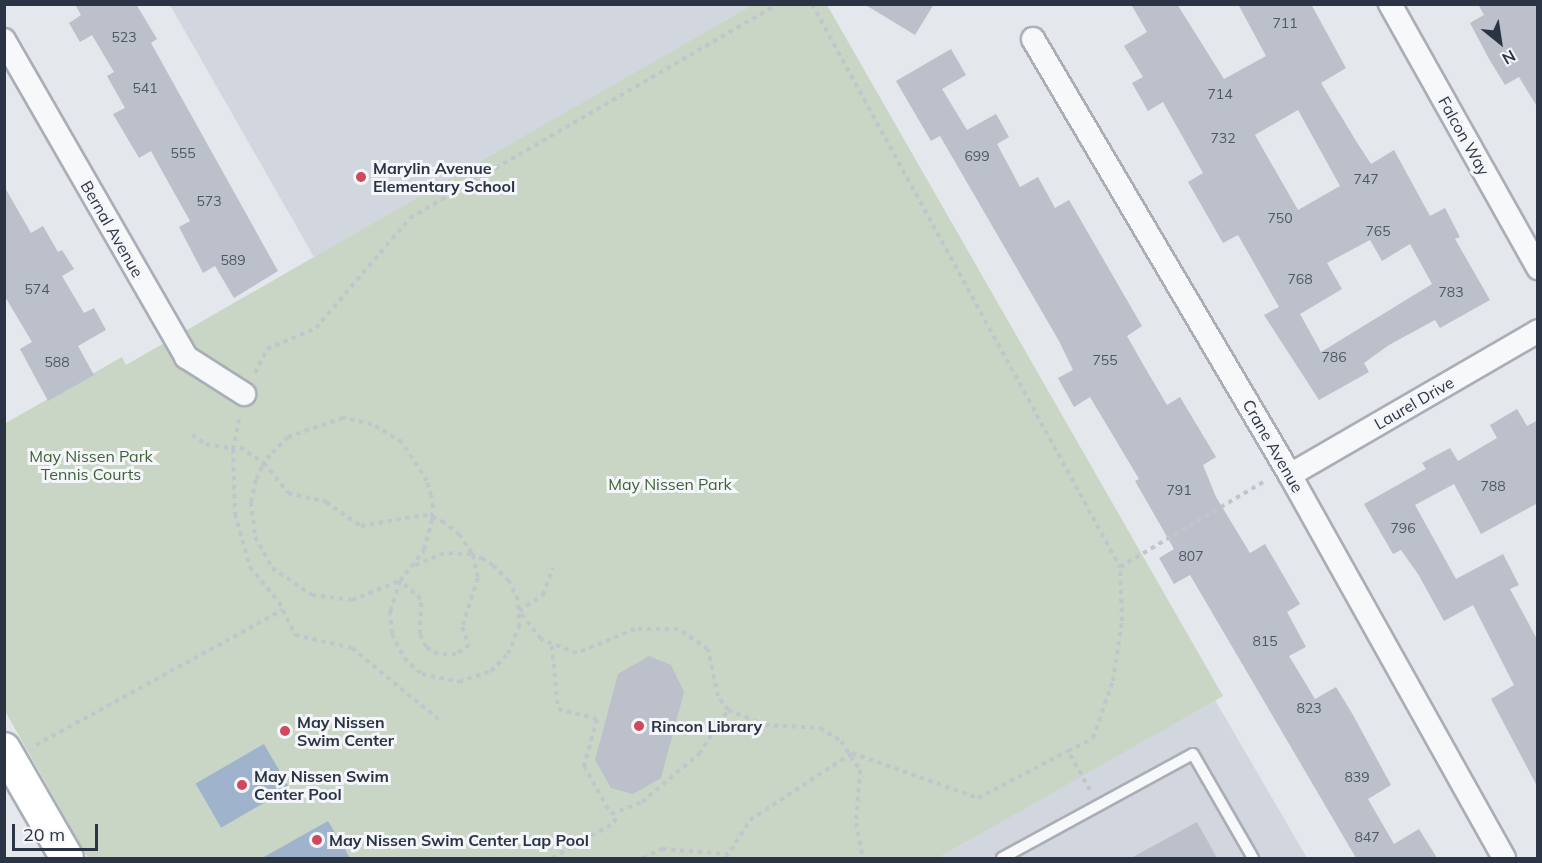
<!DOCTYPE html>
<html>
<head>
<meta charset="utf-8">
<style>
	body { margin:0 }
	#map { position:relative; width:1542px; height:863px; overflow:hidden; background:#e4e7ec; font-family:Mulish,sans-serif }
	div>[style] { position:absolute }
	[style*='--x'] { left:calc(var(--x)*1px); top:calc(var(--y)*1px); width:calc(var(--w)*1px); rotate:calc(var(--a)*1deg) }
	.built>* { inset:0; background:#d2d6de }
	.green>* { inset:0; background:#c9d6c5 }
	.water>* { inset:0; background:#9fb4cc; transform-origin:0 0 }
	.building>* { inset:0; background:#bbc0ca }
	.path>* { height:4px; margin-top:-2px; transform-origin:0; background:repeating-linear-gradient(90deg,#c2c5cb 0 4.5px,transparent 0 9px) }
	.roads { filter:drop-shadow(2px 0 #a9aeb7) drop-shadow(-2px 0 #a9aeb7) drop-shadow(0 2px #a9aeb7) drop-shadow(0 -2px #a9aeb7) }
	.lane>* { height:10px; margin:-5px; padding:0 5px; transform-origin:5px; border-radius:5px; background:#f7f8fa }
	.street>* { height:22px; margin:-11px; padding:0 11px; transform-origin:11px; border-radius:11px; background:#f7f8fa }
	.secondary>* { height:32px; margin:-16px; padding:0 16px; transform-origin:16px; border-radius:16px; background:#fff }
	.dots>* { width:16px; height:16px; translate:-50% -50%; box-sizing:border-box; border:3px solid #f4f6f9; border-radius:50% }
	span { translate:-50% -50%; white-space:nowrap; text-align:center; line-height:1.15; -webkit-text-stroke:6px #f4f6f9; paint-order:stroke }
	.number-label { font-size:14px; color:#4f5766 }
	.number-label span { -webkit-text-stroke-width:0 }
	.street-label { font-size:16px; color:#2b3445 }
	.poi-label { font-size:16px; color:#2b3445; font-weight:700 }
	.left { translate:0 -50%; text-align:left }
	.park-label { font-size:16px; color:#3f6138 }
	.frame { position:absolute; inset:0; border:6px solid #2b3445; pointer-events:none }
	.north { position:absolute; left:1470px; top:12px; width:60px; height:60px; -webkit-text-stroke:4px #f4f6f9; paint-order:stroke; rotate:150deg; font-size:16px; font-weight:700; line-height:24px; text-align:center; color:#2b3445 }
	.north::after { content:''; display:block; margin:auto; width:21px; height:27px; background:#2b3445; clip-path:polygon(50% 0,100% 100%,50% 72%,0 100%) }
	.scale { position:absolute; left:12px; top:824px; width:86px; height:27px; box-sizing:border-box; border:3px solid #2b3445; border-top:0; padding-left:8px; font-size:18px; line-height:21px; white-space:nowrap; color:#2b3445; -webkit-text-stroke:4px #f4f6f9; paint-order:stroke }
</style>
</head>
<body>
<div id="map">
	<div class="built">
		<i style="clip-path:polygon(170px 5px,752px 5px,314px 257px)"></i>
		<i style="clip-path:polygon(1215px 700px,1307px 858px,938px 858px)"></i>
	</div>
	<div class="green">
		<i style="clip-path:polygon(752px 5px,827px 5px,1223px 696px,938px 858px,88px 858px,5px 711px,4px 424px,122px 357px,126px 365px)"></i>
	</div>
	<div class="water">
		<i style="left:264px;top:744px;width:51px;height:79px;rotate:60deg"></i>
		<i style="clip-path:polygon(328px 821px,350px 858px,262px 858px)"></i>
	</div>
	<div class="building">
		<i style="clip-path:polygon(75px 4px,136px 4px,157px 39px,151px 43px,278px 271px,234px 298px,215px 266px,203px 273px,179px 227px,190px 221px,162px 171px,151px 151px,139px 158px,113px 114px,125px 108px,107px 76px,114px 72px,92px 35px,80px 42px,69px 23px,81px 15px)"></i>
		<i style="clip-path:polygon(864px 4px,934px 4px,915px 35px)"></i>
		<i style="clip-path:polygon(evenodd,1131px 4px,1177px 4px,1224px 79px,1266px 56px,1238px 4px,1311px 4px,1346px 68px,1321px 83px,1356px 141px,1371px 164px,1394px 150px,1430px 216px,1445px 208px,1460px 237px,1455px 239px,1490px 300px,1440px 328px,1435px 320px,1389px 345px,1364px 363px,1369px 372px,1319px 400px,1264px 315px,1279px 307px,1238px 235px,1223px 243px,1188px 182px,1203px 173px,1163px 102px,1148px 111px,1132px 83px,1143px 77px,1124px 46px,1147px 32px,1131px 4px,1298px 110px,1340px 186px,1298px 210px,1255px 135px,1298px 110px,1131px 4px,1370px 240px,1382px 261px,1410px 244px,1432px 284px,1321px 352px,1300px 314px,1342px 289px,1327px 263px,1370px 240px)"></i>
		<i style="clip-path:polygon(1478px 4px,1538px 4px,1538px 108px,1519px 77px,1505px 85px,1489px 59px,1470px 23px,1484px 15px)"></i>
		<i style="clip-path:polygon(951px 49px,966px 75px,942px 89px,967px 130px,996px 114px,1009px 137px,997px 144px,1020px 187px,1038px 177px,1055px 208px,1069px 200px,1142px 326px,1127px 336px,1144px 366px,1167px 405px,1180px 397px,1216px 457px,1203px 465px,1216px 497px,1250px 553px,1265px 544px,1300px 604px,1287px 612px,1306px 647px,1289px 656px,1315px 699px,1336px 687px,1353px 715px,1391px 785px,1368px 799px,1394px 844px,1419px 829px,1437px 858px,1356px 858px,1190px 575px,1174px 584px,1159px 558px,1174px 549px,1135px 481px,1139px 479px,1090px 397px,1074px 407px,1058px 378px,1073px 370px,1059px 341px,940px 136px,931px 141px,896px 81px)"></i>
		<i style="clip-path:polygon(4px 186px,31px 233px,43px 226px,58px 252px,62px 250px,74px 269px,62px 276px,84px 313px,94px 308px,106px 330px,78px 346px,94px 375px,48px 401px,20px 349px,32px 342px,4px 295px)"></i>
		<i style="clip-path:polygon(1517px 409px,1527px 426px,1538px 420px,1538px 503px,1481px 534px,1454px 484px,1415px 505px,1456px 579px,1503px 554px,1519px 585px,1510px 589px,1538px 641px,1538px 788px,1491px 699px,1514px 685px,1473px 605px,1444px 621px,1418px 574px,1401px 550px,1393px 554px,1364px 504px,1426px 469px,1422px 463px,1450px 448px,1458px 461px,1497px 438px,1490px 425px)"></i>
		<i style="clip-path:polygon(649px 656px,671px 665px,684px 692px,661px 778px,633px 794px,611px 788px,595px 760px,618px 674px)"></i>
		<i style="clip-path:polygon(1197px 822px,1217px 858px,1131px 858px)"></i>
	</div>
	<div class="path">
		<i style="--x:812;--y:4;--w:642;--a:61.32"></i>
		<i style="--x:1120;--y:567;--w:169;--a:-30.7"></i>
		<i style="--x:255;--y:373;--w:27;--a:-63"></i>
		<i style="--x:267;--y:349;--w:53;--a:-23.2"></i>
		<i style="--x:316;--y:328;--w:145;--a:-49.5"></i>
		<i style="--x:410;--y:218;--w:426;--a:-30.2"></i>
		<i style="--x:239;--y:419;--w:31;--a:101"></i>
		<i style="--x:233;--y:449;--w:65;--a:88.2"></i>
		<i style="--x:235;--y:514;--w:55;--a:74.2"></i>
		<i style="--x:250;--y:567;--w:45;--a:50.4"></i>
		<i style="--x:279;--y:602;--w:37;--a:64"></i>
		<i style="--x:295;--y:635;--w:58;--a:12.8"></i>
		<i style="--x:352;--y:648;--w:112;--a:39.5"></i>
		<i style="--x:192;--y:435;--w:17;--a:33"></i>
		<i style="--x:206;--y:444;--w:27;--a:10"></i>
		<i style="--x:240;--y:447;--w:29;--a:34"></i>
		<i style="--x:264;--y:463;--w:38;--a:51"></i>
		<i style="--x:288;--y:493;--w:39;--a:13"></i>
		<i style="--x:326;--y:502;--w:42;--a:34.4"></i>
		<i style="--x:361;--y:526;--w:63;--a:-10.1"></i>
		<i style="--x:423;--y:515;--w:9;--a:13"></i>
		<i style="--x:432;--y:517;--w:11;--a:22"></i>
		<i style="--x:442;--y:521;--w:21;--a:37"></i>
		<i style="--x:459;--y:534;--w:25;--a:56"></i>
		<i style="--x:473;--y:555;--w:24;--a:78"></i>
		<i style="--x:478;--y:578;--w:52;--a:108.1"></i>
		<i style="--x:462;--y:627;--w:19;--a:69"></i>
		<i style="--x:469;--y:645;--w:16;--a:145"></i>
		<i style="--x:456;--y:654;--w:18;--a:180"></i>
		<i style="--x:438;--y:654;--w:14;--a:-150"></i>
		<i style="--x:426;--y:647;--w:14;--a:-115"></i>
		<i style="--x:420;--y:634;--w:35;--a:-88"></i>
		<i style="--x:421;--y:599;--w:28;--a:-139"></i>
		<i style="--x:400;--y:581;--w:39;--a:-52"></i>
		<i style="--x:424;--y:550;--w:31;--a:-75"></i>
		<i style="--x:432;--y:520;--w:3;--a:-90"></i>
		<i style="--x:432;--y:517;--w:10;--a:-84"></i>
		<i style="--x:433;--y:507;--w:11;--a:-100"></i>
		<i style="--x:431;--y:496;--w:16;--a:-105"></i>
		<i style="--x:427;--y:481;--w:46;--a:-122.7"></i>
		<i style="--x:402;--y:442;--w:35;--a:-149"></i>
		<i style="--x:372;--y:424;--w:30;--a:-168"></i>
		<i style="--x:343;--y:418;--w:58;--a:160.9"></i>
		<i style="--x:288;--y:437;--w:25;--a:135"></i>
		<i style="--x:270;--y:455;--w:10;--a:127"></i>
		<i style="--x:264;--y:463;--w:4;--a:117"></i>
		<i style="--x:262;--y:467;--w:14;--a:115"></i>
		<i style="--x:256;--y:480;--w:23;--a:103"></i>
		<i style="--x:251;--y:502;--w:35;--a:83"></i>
		<i style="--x:255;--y:537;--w:35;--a:61"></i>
		<i style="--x:272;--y:568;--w:48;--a:34"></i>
		<i style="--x:312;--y:595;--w:40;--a:7.1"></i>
		<i style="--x:352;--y:600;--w:52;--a:-21.6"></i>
		<i style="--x:400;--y:581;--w:32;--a:108"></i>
		<i style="--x:390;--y:611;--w:23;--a:85"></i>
		<i style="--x:392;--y:634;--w:27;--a:63"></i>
		<i style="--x:404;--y:658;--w:24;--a:42"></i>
		<i style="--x:422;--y:674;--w:38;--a:12"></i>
		<i style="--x:459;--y:682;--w:34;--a:-19"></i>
		<i style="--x:491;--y:671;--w:24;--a:-45"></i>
		<i style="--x:508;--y:654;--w:29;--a:-68"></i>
		<i style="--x:519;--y:627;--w:27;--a:-92"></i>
		<i style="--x:518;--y:600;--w:21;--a:-115"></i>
		<i style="--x:509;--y:581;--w:23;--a:-135"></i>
		<i style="--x:493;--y:565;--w:12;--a:-149"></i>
		<i style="--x:483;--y:559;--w:11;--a:-158"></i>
		<i style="--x:473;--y:555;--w:2;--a:-153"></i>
		<i style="--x:471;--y:554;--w:27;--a:-178"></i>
		<i style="--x:444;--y:553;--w:33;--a:157"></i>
		<i style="--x:552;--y:646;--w:63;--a:84.6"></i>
		<i style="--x:558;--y:709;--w:40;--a:14.4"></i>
		<i style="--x:597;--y:719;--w:49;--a:105.5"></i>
		<i style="--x:584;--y:766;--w:55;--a:60.6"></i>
		<i style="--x:611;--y:814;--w:33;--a:-21"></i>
		<i style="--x:642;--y:802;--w:75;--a:-40.1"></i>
		<i style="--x:699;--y:754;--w:53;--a:-56.6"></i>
		<i style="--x:728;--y:710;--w:17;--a:-126"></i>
		<i style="--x:718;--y:696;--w:48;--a:-102"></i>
		<i style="--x:708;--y:649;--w:36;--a:-146"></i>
		<i style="--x:678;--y:629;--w:43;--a:180"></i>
		<i style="--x:635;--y:629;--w:63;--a:157.5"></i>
		<i style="--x:577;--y:653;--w:39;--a:-159"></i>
		<i style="--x:541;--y:639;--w:36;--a:-128"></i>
		<i style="--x:519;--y:611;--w:29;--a:-34"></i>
		<i style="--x:543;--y:595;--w:29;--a:-70"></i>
		<i style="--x:728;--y:710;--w:40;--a:22"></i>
		<i style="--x:765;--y:725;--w:55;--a:3.1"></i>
		<i style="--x:820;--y:728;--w:25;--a:32"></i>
		<i style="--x:841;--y:741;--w:35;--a:57"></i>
		<i style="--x:860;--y:770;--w:53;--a:94.3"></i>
		<i style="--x:856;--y:823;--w:36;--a:79"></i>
		<i style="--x:36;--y:745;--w:281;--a:-28.7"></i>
		<i style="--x:1090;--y:790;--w:45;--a:-119.4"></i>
		<i style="--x:1068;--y:751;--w:28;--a:-27"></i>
		<i style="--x:1093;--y:738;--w:60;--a:-70.7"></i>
		<i style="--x:1113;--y:681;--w:61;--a:-81.5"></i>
		<i style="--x:1122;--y:621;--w:54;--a:-92.1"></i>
		<i style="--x:552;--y:858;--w:73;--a:-29.4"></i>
		<i style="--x:616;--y:822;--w:9;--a:-122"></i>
		<i style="--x:643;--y:858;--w:21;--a:-25"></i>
		<i style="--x:662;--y:849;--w:66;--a:4.3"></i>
		<i style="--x:726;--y:858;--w:45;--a:-57.7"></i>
		<i style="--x:750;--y:820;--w:122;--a:-33.3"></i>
		<i style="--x:852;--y:753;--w:134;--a:19.7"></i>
		<i style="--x:978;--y:798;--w:102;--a:-27.6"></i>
	</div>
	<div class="roads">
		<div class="lane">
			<i style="--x:1002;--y:858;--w:217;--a:-28.6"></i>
			<i style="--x:1193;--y:754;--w:120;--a:60"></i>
		</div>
		<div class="street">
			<i style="--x:1390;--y:4;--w:303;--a:60.7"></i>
			<i style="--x:1033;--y:39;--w:506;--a:59.48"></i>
			<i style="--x:1290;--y:475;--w:439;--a:60.8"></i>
			<i style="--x:4;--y:40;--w:366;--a:60.1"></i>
			<i style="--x:186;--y:357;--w:69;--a:32.5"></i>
			<i style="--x:1290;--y:475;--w:287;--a:-30.1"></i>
		</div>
		<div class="secondary">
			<i style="--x:4;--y:749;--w:126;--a:60"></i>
		</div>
	</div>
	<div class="dots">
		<i style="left:361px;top:177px;background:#d1495b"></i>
		<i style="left:639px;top:726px;background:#d1495b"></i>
		<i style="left:285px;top:731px;background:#d1495b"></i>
		<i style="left:242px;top:785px;background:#d1495b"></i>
		<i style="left:317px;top:840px;background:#d1495b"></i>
	</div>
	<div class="number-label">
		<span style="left:1285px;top:23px">711</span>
		<span style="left:124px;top:37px">523</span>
		<span style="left:145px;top:88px">541</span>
		<span style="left:1220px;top:94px">714</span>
		<span style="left:1223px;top:138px">732</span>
		<span style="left:183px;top:153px">555</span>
		<span style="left:977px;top:156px">699</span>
		<span style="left:1366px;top:179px">747</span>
		<span style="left:209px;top:201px">573</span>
		<span style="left:1280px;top:218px">750</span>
		<span style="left:1378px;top:231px">765</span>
		<span style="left:233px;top:260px">589</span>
		<span style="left:1300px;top:279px">768</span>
		<span style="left:37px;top:289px">574</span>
		<span style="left:1451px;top:292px">783</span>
		<span style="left:1334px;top:357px">786</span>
		<span style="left:1105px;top:360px">755</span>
		<span style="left:57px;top:362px">588</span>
		<span style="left:1493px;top:486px">788</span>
		<span style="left:1179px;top:490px">791</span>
		<span style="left:1403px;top:528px">796</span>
		<span style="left:1191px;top:556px">807</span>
		<span style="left:1265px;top:641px">815</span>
		<span style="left:1309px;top:708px">823</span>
		<span style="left:1357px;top:777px">839</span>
		<span style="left:1367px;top:837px">847</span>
	</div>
	<div class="street-label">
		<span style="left:1464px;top:136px;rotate:61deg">Falcon Way</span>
		<span style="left:112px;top:229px;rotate:60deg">Bernal Avenue</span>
		<span style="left:1414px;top:403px;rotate:-30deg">Laurel Drive</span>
		<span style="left:1273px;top:446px;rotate:60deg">Crane Avenue</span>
	</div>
	<div class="poi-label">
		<span class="left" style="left:373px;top:177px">Marylin Avenue<br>Elementary School</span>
		<span class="left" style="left:297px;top:731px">May Nissen<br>Swim Center</span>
		<span class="left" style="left:651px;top:726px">Rincon Library</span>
		<span class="left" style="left:254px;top:785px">May Nissen Swim<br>Center Pool</span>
		<span class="left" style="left:329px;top:840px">May Nissen Swim Center Lap Pool</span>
	</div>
	<div class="park-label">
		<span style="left:91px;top:465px">May Nissen Park<br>Tennis Courts</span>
		<span style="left:670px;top:484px">May Nissen Park</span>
	</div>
	<div class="frame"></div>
	<div class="north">N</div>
	<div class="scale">20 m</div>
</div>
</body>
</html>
